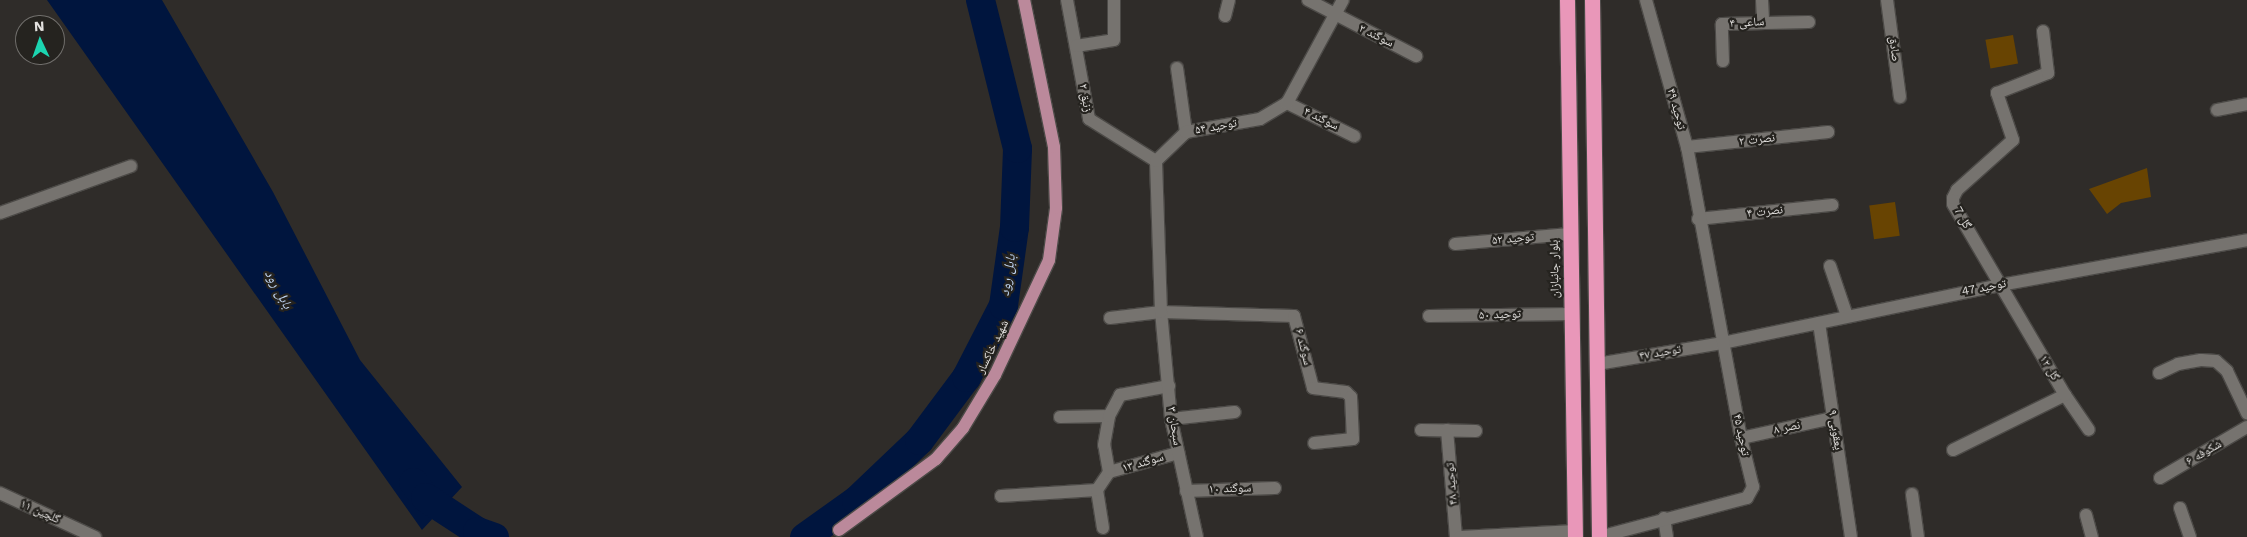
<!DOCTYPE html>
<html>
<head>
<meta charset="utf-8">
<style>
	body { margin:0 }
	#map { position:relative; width:2247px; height:537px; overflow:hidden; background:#2f2c29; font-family:"Work Sans","Noto Naskh Arabic",sans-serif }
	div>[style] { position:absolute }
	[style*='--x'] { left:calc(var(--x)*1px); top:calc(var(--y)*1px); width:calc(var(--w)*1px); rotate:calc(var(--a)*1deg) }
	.water>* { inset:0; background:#00153e }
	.river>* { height:29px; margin:-14.5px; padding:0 14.5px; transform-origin:14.5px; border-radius:14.5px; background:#00153e }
	.building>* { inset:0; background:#684402; transform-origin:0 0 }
	.roads { filter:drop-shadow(1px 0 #4c4a47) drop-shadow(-1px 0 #4c4a47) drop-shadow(0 1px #4c4a47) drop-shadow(0 -1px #4c4a47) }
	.minor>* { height:12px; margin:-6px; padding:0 6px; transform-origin:6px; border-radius:6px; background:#76736f }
	.major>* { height:12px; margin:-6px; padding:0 6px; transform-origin:6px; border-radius:6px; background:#bb899b }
	.highway>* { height:15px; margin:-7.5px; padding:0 7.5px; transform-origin:7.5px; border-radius:7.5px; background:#e997b9 }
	span { translate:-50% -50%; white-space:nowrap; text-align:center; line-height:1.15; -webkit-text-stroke:4.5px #25231f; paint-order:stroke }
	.street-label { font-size:12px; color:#e3e1df }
	.water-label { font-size:14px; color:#bfd4f2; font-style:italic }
	.north { position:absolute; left:15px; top:15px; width:50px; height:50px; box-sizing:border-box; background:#25231f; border:1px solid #716f6c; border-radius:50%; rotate:357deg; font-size:14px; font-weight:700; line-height:20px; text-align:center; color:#e3e1df }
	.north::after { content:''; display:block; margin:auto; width:18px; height:22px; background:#1cd5b1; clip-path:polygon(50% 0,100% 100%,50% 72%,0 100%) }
</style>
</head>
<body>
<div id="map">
	<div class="water">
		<i style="clip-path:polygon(47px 0,162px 0,273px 192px,360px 360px,462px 487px,422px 530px)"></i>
	</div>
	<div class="river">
		<i style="--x:413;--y:482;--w:19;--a:51"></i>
		<i style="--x:425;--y:497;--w:62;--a:33.2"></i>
		<i style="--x:477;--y:531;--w:18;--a:19"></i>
		<i style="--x:804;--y:537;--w:64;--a:-35.4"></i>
		<i style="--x:856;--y:500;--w:87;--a:-43.6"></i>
		<i style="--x:919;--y:440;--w:79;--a:-53.3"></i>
		<i style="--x:966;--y:377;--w:81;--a:-62.8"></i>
		<i style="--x:1003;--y:305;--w:79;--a:-82"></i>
		<i style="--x:1014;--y:227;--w:79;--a:-87.8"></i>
		<i style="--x:1017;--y:148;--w:153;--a:-104"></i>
	</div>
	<div class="building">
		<i style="left:2013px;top:35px;width:29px;height:28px;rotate:80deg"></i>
		<i style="clip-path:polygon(2147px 168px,2151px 197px,2121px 203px,2107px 214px,2089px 189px)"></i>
		<i style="left:1895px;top:202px;width:34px;height:26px;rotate:82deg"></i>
	</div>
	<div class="roads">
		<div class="minor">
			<i style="--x:1067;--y:0;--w:121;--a:79.5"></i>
			<i style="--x:1089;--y:119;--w:79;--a:32.1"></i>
			<i style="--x:1308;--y:0;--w:122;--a:27.4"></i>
			<i style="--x:1762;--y:0;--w:22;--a:87"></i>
			<i style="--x:1887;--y:0;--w:98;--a:82.4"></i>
			<i style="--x:1225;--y:16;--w:16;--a:-76"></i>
			<i style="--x:1076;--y:46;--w:38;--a:-9"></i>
			<i style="--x:1114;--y:40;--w:40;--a:-90"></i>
			<i style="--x:1723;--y:61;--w:37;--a:-92"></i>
			<i style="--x:1722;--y:24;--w:87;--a:-1.3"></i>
			<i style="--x:1177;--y:68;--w:65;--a:82"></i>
			<i style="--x:1287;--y:103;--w:75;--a:26.2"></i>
			<i style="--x:2217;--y:110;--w:31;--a:-11"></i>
			<i style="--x:1687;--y:147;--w:142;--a:-6.1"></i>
			<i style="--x:0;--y:213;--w:139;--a:-19.7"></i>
			<i style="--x:1698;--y:219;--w:135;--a:-6"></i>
			<i style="--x:1455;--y:244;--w:115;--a:-5"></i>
			<i style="--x:1830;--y:266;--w:53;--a:71.2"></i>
			<i style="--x:1429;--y:316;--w:142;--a:-0.8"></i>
			<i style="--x:1110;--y:318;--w:51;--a:-6.7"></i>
			<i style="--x:1161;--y:312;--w:133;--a:1.7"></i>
			<i style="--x:1294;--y:316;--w:74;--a:75.2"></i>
			<i style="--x:1313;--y:388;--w:33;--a:7"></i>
			<i style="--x:1346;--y:392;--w:7;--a:45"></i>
			<i style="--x:1351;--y:397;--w:42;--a:87.3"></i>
			<i style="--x:1353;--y:439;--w:39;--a:174"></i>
			<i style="--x:1819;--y:323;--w:216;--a:81.5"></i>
			<i style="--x:1597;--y:364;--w:128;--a:-9.5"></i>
			<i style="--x:1723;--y:343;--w:283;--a:-11.8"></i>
			<i style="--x:2000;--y:285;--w:251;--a:-10.3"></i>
			<i style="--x:2159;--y:373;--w:21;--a:-25"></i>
			<i style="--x:2178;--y:364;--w:23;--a:-10"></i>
			<i style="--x:2201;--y:360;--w:15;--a:4"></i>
			<i style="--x:2216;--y:361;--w:15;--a:42"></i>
			<i style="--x:2227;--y:371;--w:47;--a:64.5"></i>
			<i style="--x:2065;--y:395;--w:42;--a:55.6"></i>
			<i style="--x:1060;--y:417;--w:49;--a:-1.2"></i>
			<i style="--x:1171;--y:419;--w:64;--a:-6.2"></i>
			<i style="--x:1421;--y:430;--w:55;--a:1"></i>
			<i style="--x:1447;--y:430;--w:107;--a:85.2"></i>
			<i style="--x:1741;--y:438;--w:94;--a:-12.3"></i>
			<i style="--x:1953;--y:450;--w:125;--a:-26.2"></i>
			<i style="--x:2065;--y:395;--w:221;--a:-120.4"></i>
			<i style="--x:1953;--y:204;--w:6;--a:-90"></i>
			<i style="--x:1953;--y:198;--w:9;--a:-63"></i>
			<i style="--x:1957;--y:190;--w:75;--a:-41.8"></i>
			<i style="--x:2013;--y:140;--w:50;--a:-108.8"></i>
			<i style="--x:1997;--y:93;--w:55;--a:-21.4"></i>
			<i style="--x:2048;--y:73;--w:42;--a:-96.8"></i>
			<i style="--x:1109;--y:472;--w:72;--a:-15.4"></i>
			<i style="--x:2160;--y:478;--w:101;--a:-30.4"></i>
			<i style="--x:1186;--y:491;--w:89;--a:-1.9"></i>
			<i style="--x:0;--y:493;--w:105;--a:24.9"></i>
			<i style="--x:1912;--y:494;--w:43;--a:82.1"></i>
			<i style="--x:1001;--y:496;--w:96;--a:-3.6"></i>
			<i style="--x:2180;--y:508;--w:31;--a:71"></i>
			<i style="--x:2086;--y:515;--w:23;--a:75"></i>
			<i style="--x:1664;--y:518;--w:19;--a:81"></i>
			<i style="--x:1103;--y:528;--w:38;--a:-99"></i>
			<i style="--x:1097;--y:490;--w:22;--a:-56"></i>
			<i style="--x:1109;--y:472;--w:27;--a:-100"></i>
			<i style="--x:1104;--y:445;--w:29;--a:-80"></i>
			<i style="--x:1109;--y:416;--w:24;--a:-62"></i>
			<i style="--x:1120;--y:395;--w:50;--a:-10.4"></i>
			<i style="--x:1197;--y:537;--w:121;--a:-102.4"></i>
			<i style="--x:1171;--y:419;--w:107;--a:-95.3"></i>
			<i style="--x:1161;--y:312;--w:151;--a:-91.9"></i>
			<i style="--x:1156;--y:161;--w:42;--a:-44"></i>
			<i style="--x:1186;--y:132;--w:75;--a:-10"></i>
			<i style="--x:1260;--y:119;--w:31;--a:-31"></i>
			<i style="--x:1287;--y:103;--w:117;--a:-61.5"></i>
			<i style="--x:1460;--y:537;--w:115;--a:-3"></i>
			<i style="--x:1599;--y:537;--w:153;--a:-14.8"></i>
			<i style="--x:1747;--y:498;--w:13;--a:-61"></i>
			<i style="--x:1753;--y:487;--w:50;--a:-103.8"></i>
			<i style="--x:1741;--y:438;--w:296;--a:-100.5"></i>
			<i style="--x:1687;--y:147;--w:153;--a:-105.6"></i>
		</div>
		<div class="major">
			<i style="--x:839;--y:530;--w:120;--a:-36.2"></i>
			<i style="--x:936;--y:459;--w:41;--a:-48.9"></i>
			<i style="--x:963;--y:428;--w:62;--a:-58.9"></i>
			<i style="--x:995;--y:375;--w:127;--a:-64.8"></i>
			<i style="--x:1049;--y:260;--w:52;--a:-82.3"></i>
			<i style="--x:1056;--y:208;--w:61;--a:-91.9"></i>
			<i style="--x:1054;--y:147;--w:150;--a:-101.5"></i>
		</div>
		<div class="highway">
			<i style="--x:1567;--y:0;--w:537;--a:89.15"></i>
			<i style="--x:1592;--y:0;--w:537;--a:89.25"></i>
		</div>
	</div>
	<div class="street-label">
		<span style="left:1747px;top:23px;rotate:-3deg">ساعی ۴</span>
		<span style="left:1376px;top:36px;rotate:26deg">سوگند ۲</span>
		<span style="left:1894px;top:49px;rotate:83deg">صادق</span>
		<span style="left:1085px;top:98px;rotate:80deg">زنبق ۲</span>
		<span style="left:1676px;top:109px;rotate:75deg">توحید ۴۹</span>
		<span style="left:1321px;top:119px;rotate:26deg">سوگند ۴</span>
		<span style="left:1216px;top:127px;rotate:-10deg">توحید ۵۴</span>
		<span style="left:1757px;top:140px;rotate:-6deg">نصرت ۲</span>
		<span style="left:1765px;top:212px;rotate:-6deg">نصرت ۴</span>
		<span style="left:1962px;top:218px;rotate:61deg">گل 7</span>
		<span style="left:1513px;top:239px;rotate:-5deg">توحید ۵۲</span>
		<span style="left:1555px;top:269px;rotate:-91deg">بلوار جانبازان</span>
		<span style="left:1984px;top:288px;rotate:-11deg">توحید 47</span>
		<span style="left:1500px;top:315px;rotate:-2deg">توحید ۵۰</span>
		<span style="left:993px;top:347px;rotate:-64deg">شهید خاکسار</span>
		<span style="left:1303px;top:347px;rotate:76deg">سوگند ۶</span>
		<span style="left:1660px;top:353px;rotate:-10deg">توحید ۴۷</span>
		<span style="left:2049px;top:368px;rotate:59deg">گل ۱۲</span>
		<span style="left:1174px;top:426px;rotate:81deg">سبحان ۳</span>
		<span style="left:1787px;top:428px;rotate:-12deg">نصر ۸</span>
		<span style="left:1835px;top:430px;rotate:81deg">یعقوبی ۹</span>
		<span style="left:1741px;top:435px;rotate:78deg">توحید ۴۵</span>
		<span style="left:2204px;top:453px;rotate:-30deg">شکوفه ۶</span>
		<span style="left:1143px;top:463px;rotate:-16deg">سوگند ۱۳</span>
		<span style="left:1452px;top:484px;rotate:-95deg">توحید ۴۸</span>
		<span style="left:1230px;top:489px;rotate:-2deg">سوگند ۱۰</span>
		<span style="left:40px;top:512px;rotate:24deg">گلچین ۱۱</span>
	</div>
	<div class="water-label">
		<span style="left:1007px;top:275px;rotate:-81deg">بابل رود</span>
		<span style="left:279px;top:289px;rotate:61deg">بابل رود</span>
	</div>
	<div class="north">N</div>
</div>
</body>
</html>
